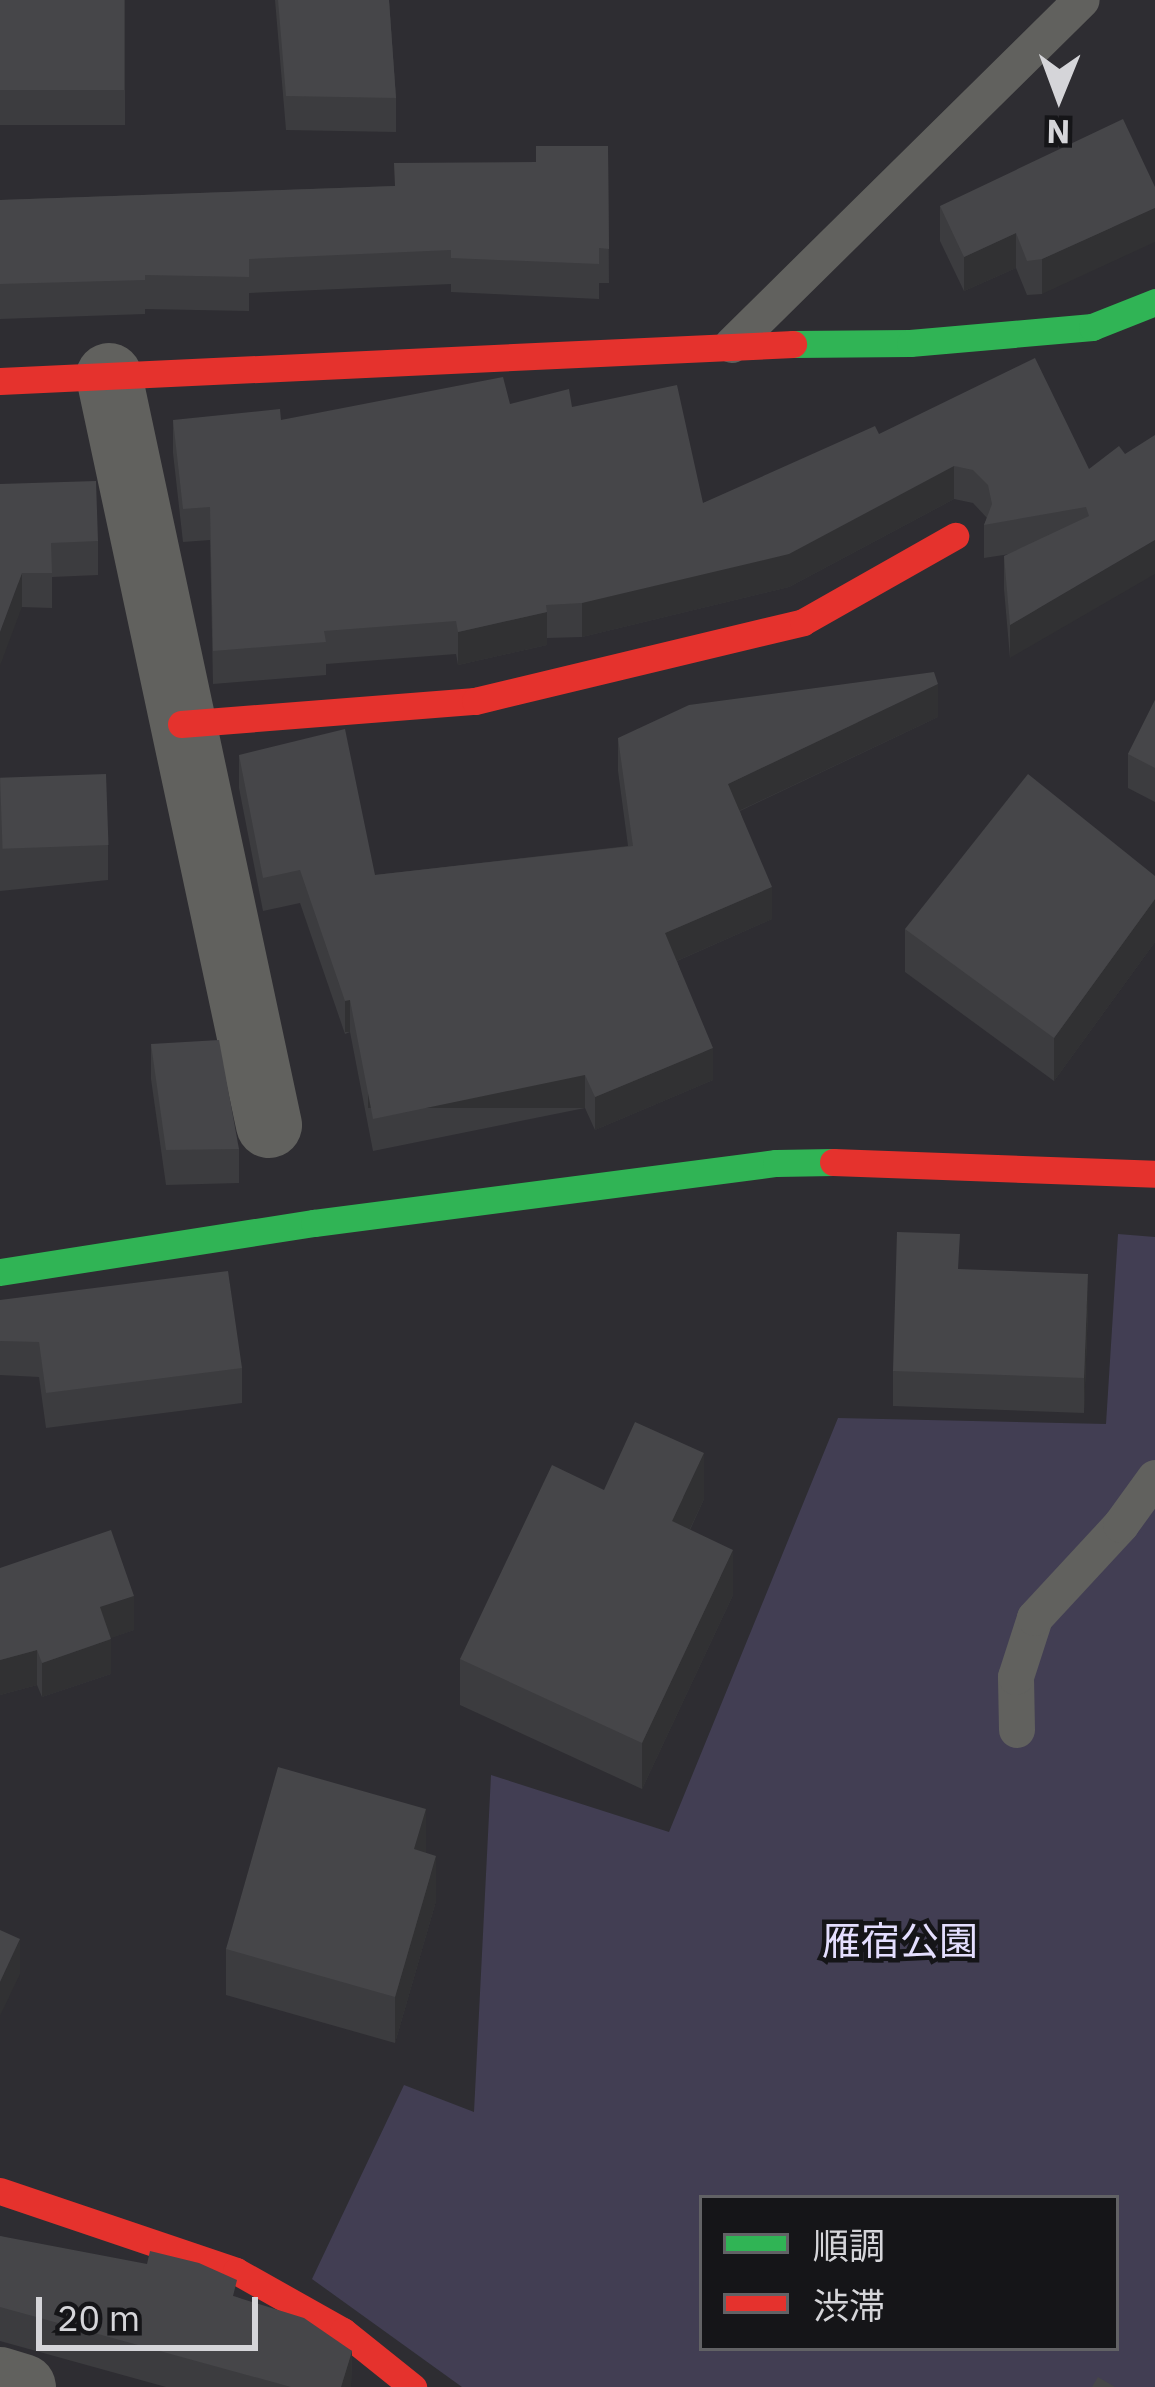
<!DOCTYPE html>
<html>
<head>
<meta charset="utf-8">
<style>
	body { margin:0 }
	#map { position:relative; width:1155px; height:2387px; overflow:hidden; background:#2e2d32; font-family:"IBM Plex Sans","Noto Sans JP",sans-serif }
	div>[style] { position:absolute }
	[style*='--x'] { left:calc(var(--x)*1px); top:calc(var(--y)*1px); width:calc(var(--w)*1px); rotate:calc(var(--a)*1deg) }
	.green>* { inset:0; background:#423e53 }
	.lane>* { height:36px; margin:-18px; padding:0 18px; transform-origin:18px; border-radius:18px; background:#61615e }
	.street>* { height:66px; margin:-33px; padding:0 33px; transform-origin:33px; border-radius:33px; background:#61615e }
	.fast>* { height:27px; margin:-13.5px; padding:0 13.5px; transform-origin:13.5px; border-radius:13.5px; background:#30b455 }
	.jam>* { height:27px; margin:-13.5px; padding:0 13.5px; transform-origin:13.5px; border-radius:13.5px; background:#e5322d }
	.wall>* { inset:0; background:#3c3c3f; transform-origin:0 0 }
	.shaded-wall>* { inset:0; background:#313133; transform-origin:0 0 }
	.building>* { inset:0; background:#464649; transform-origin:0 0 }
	span { translate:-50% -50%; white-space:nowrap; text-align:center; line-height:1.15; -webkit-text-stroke:9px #151518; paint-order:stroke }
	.park-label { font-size:39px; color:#e4defe }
	.legend { position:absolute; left:699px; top:2195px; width:420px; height:156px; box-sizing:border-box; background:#151518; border:3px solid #626265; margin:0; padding:15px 21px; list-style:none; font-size:36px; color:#d5d5d9 }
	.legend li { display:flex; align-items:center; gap:24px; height:60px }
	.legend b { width:60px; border:3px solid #626265 }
	.north { position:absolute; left:999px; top:36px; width:120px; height:120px; -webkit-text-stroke:9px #151518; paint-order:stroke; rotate:181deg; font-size:33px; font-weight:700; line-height:48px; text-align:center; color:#d5d5d9 }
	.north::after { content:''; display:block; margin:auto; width:42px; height:54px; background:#d5d5d9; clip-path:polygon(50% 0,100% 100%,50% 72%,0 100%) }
	.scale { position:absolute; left:36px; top:2297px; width:222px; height:54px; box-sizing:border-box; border:6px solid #d5d5d9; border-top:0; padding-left:15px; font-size:36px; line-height:42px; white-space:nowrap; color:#d5d5d9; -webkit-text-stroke:9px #151518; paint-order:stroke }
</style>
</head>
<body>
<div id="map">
	<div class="green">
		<i style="clip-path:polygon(evenodd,1118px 1234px,1155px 1237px,1155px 2387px,462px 2387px,312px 2279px,404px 2085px,474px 2112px,491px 1775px,669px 1832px,838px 1418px,1106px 1424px,1118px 1234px,702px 2198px,1116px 2198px,1116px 2348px,702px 2348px,702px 2198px)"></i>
	</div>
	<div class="lane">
		<i style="--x:732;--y:345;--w:491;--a:-44.6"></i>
		<i style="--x:1017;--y:1730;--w:53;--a:-91.1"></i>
		<i style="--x:1016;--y:1677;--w:62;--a:-72.1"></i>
		<i style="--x:1035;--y:1618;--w:127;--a:-47.2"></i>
		<i style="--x:1121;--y:1525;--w:58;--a:-54.1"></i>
	</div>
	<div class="street">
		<i style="--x:109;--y:376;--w:766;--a:77.94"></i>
		<i style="--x:0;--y:2380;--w:24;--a:17"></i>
	</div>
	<div class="fast">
		<i style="--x:793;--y:344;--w:117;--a:-0.5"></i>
		<i style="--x:910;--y:343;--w:183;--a:-5"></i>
		<i style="--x:1092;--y:327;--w:68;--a:-21.6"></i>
		<i style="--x:0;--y:1272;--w:318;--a:-8.9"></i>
		<i style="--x:314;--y:1223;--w:466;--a:-7.4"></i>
		<i style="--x:776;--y:1163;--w:57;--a:-1"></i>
	</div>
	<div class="jam">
		<i style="--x:0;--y:381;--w:794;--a:-2.67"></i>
		<i style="--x:181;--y:724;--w:295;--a:-4.5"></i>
		<i style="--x:475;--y:701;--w:337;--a:-13.5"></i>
		<i style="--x:803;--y:622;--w:175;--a:-29.5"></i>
		<i style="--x:833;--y:1162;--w:322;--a:2.1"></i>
		<i style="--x:0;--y:2191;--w:249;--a:18.7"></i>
		<i style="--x:236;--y:2271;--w:123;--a:29.3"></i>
		<i style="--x:343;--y:2331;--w:90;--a:38.7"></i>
	</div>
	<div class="wall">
		<i style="left:0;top:0;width:125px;height:125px"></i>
		<i style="clip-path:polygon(275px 0,389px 0,396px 98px,396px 132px,286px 130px)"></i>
		<i style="clip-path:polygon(608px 146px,609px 283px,599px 283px,599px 299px,451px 292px,451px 284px,249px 293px,249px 311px,145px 309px,145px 314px,0 319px,0 200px,395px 186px,536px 162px)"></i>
		<i style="clip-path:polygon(1155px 187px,1042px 294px,1027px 295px,1016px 268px,964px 291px,940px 241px,940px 206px)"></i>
		<i style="clip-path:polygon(510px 404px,572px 407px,703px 503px,879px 434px,1089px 469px,1125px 454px,1010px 658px,1004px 589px,1004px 556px,1010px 554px,984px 558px,984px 525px,987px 518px,973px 503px,954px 499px,789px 587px,582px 637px,547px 638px,547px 645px,458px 665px,456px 654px,326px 664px,326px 675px,213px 684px,210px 540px,183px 542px,173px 453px,173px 420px,281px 420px)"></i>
		<i style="clip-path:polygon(0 484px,98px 541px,98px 575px,52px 577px,52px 608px,22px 607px)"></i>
		<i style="clip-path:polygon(1155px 700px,1155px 802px,1128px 788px,1128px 754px)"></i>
		<i style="clip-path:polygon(938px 717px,740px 811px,772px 919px,677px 961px,713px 1080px,595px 1130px,585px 1108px,373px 1151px,350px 1032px,345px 1034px,300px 903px,263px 911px,239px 788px,239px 755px,375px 875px,628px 846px,618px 771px,618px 738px)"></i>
		<i style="clip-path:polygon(0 779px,108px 845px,108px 880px,0 891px)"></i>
		<i style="clip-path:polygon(1155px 876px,1155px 942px,1054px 1081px,905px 972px,905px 929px)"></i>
		<i style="clip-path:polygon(151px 1044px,239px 1149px,239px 1183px,166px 1185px,151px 1079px)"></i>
		<i style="clip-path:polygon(960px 1269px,1088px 1309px,1084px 1413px,893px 1406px,893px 1371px)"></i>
		<i style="clip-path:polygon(0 1300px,242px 1368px,242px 1403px,46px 1428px,39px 1377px,0 1375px)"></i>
		<i style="clip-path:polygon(604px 1490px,704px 1499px,690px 1530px,733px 1595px,642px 1789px,460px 1705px,460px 1659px)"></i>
		<i style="clip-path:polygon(0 1568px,134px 1630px,110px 1638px,111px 1674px,42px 1697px,37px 1685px,0 1695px)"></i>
		<i style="clip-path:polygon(426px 1853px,436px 1901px,395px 2043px,226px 1995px,226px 1949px)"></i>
		<i style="clip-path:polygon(0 2236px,237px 2297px,352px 2351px,351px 2387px,166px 2387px,0 2341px)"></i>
	</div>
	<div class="shaded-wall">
		<i style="clip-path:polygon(1155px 208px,1155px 242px,1042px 294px,1042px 259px)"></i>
		<i style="clip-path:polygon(1016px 233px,1016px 268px,964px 291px,964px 257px)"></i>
		<i style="clip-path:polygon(954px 466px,954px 499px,789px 587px,582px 637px,582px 603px)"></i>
		<i style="clip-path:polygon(1155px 540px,1155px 574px,1010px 658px,1010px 625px)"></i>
		<i style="clip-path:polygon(22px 573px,22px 607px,0 666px,0 632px)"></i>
		<i style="clip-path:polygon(547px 612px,547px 645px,458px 665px,458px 632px)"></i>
		<i style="clip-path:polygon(938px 684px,938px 717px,728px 816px,728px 784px)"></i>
		<i style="clip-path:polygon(772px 887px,772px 919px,665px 966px,665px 933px)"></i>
		<i style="clip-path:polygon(1155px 899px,1155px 942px,1054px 1081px,1054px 1038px)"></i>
		<i style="left:350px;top:1000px;width:32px;height:5px;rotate:90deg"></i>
		<i style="clip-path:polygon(713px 1048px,713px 1080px,595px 1130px,595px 1097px)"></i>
		<i style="left:585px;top:1075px;width:33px;height:217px;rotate:90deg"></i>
		<i style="clip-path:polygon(1088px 1274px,1088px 1309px,1084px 1413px,1084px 1378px)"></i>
		<i style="clip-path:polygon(704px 1453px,704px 1499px,672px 1567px,672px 1521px)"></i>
		<i style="clip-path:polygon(733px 1550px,733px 1595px,642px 1789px,642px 1743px)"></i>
		<i style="clip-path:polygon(134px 1596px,134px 1630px,100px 1642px,100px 1607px)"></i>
		<i style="clip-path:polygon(111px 1639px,111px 1674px,42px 1697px,42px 1663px)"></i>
		<i style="clip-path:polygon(37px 1650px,37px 1685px,0 1695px,0 1660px)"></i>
		<i style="clip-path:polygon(426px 1809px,426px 1855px,414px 1849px)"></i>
		<i style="clip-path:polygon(436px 1856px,436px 1901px,395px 2043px,395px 1997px)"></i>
		<i style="clip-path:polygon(20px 1939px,20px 1974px,0 2016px,0 1982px)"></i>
		<i style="clip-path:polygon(352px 2351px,351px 2387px,341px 2387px)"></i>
	</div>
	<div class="building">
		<i style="left:0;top:0;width:124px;height:90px"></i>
		<i style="clip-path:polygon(278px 0,389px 0,396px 98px,286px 96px)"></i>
		<i style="clip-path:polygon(1123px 119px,1155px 187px,1155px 208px,1042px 259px,1027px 261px,1016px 233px,964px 257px,940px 206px)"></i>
		<i style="clip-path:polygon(536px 146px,608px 146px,609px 249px,599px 248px,599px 264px,451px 258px,451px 250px,249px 259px,249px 277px,145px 275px,145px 280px,0 284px,0 200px,395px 186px,394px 163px,536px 162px)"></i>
		<i style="clip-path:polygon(1035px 358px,1089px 469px,1119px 446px,1125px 454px,1155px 435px,1155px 540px,1010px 625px,1004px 556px,1089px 516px,1086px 507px,984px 525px,992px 504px,988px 485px,973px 470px,954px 466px,789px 554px,582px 603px,546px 605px,547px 612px,458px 632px,456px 621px,324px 631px,326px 642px,213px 651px,210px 507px,183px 509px,173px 420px,280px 409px,281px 420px,503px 377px,510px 404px,569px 389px,572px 407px,677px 385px,703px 503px,875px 426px,879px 434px)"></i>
		<i style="clip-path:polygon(96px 481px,98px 541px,51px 543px,52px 573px,22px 573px,0 632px,0 484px)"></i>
		<i style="clip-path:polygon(934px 672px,938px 684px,728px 784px,772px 887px,665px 933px,713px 1048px,595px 1097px,585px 1075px,373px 1119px,350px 1000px,345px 1001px,300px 870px,263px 878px,239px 755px,345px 729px,375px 875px,633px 846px,618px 738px,689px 705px)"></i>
		<i style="clip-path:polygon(1155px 700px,1155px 768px,1128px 754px)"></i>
		<i style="left:106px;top:774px;width:71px;height:106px;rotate:88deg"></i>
		<i style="clip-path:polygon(1028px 774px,1155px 876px,1155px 899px,1054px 1038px,905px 929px)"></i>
		<i style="clip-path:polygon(219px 1040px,239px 1149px,166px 1150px,151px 1044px)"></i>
		<i style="clip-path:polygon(897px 1232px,960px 1234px,958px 1269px,1088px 1274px,1084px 1378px,893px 1371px)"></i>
		<i style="clip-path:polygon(228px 1271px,242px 1368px,46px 1393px,39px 1342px,0 1341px,0 1300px)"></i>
		<i style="clip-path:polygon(635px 1422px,704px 1453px,672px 1521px,733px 1550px,642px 1743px,460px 1659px,552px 1465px,604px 1490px)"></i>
		<i style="clip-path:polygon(111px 1530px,134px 1596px,100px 1607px,111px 1639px,42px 1663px,37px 1650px,0 1660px,0 1568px)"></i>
		<i style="clip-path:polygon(278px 1767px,426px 1809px,414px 1849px,436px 1856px,395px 1997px,226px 1949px)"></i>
		<i style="clip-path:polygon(0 1930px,20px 1939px,0 1982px)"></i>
		<i style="clip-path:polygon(0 2236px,147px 2264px,150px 2251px,199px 2263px,237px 2280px,233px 2296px,304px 2318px,352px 2351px,341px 2387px,291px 2387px,0 2307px)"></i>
		<i style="clip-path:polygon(1098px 2377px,1115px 2387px,1092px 2387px)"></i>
	</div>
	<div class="park-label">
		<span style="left:900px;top:1941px">雁宿公園</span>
	</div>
	<ul class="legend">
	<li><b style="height:15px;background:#30b455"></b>順調</li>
	<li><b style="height:15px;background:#e5322d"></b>渋滞</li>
	</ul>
	<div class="north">N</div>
	<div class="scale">20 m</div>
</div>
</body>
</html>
